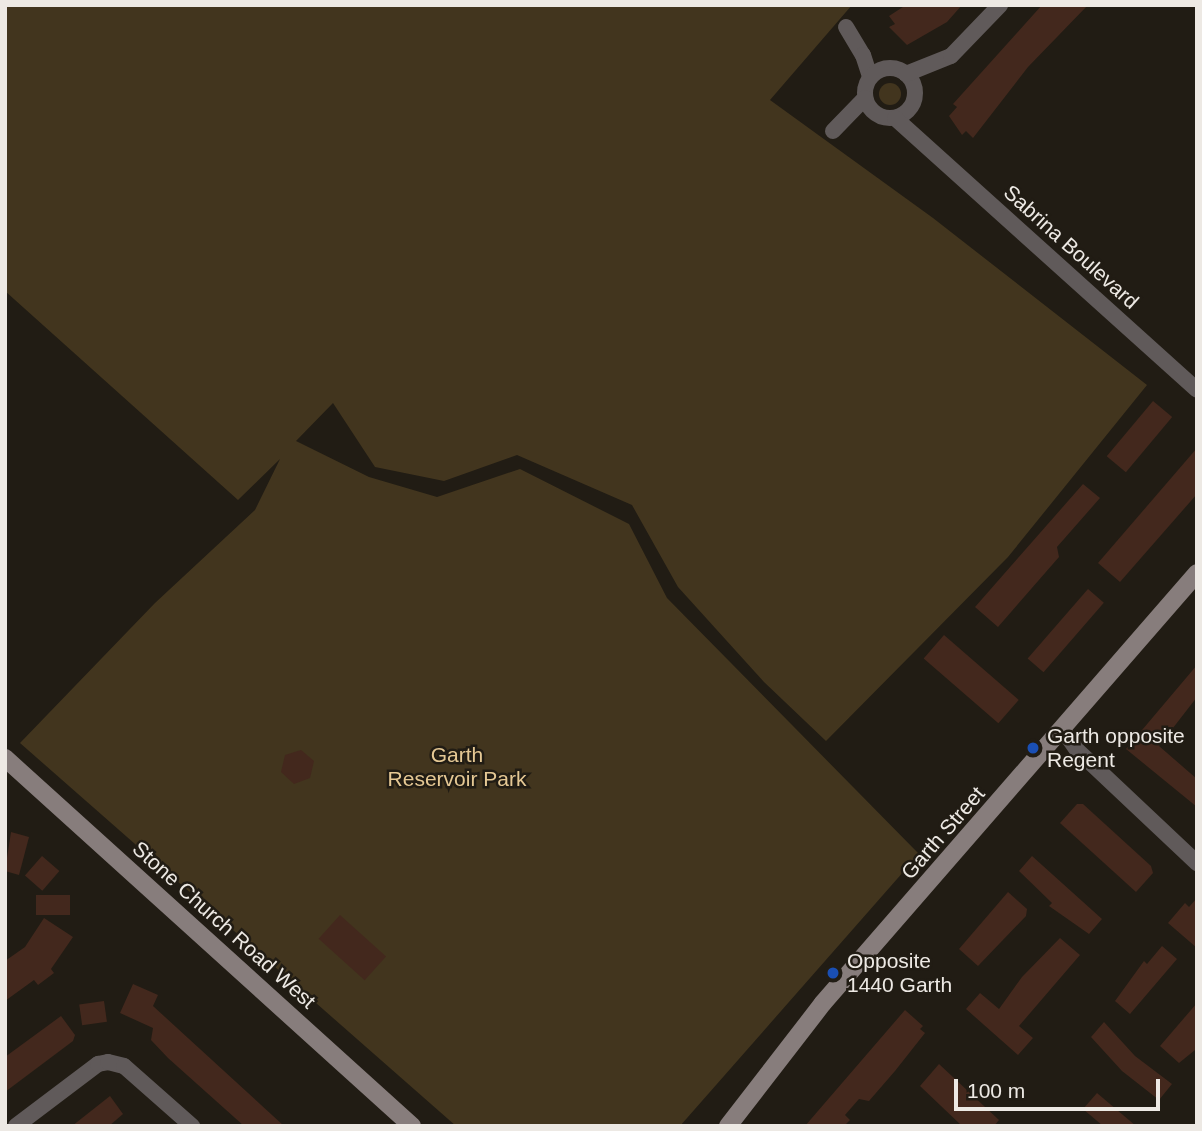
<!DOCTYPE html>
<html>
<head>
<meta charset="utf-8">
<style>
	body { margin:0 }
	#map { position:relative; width:1202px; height:1131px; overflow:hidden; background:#211c14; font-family:Arial,sans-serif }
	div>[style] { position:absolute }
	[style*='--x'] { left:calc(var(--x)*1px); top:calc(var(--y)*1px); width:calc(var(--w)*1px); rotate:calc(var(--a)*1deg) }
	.green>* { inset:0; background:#42351e }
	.round { border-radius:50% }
	.building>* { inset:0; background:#43281d; transform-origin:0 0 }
	.street>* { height:16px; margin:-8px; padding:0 8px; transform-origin:8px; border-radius:8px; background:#605a5a }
	.street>.ring { margin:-8px; padding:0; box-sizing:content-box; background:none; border:16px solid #605a5a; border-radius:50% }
	.secondary>* { height:18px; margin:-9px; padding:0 9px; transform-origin:9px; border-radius:9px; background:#877d7c }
	.dots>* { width:19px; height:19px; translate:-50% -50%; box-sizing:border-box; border:4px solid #211c14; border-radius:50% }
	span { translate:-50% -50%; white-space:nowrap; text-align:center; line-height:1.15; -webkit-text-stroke:5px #211c14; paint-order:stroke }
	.street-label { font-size:21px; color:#ede9e4 }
	.poi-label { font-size:21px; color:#ede9e4 }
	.left { translate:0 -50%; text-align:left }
	.park-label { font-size:21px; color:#e5c894 }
	.frame { position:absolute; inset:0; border:7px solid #ede9e4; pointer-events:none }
	.scale { position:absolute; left:954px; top:1079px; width:206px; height:32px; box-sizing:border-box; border:4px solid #ede9e4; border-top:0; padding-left:9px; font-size:21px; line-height:24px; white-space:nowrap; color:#ede9e4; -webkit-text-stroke:5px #211c14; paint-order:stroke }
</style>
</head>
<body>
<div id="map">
	<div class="green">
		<i style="clip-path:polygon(5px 5px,852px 5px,770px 100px,933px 218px,1147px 385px,1008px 557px,826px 741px,764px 682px,678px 587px,632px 505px,517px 455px,444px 481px,375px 467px,333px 403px,296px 441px,369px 477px,437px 497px,520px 469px,629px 524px,667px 598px,919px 854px,680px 1126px,456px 1126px,20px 743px,155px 603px,255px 510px,280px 459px,238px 500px,5px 291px)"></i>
		<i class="round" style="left:879px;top:83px;width:22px;height:22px"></i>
	</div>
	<div class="building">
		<i style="clip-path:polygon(906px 5px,962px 5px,947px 22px,907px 45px,889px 27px,895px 24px,889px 16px)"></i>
		<i style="clip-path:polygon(1042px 5px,1088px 5px,1028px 67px,973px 138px,966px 131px,962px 135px,949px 116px,957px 107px,953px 104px)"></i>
		<i style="left:1153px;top:401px;width:25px;height:72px;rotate:40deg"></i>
		<i style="clip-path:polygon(1197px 448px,1197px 494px,1120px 582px,1098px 563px)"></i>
		<i style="clip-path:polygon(1083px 484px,1100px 498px,1057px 547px,1059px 557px,998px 627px,975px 607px)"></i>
		<i style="left:1088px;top:589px;width:21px;height:92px;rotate:41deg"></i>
		<i style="left:944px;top:635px;width:99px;height:31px;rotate:41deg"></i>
		<i style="clip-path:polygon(1197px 665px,1197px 697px,1159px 746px,1197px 779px,1197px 807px,1126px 749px)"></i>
		<i style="clip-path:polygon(301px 750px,314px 761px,310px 778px,294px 784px,281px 772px,285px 755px)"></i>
		<i style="clip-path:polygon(1077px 804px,1083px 804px,1151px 866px,1153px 873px,1136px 892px,1060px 823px)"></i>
		<i style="clip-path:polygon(11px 832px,29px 837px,19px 875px,5px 871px)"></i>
		<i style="left:42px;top:856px;width:23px;height:26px;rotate:41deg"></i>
		<i style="clip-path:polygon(1032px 856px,1102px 919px,1089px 934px,1049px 906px,1052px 903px,1019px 871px)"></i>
		<i style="clip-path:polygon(1008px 892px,1027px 909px,1026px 916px,978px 966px,959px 949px)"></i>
		<i style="left:36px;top:895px;width:34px;height:20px"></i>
		<i style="clip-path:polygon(1197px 898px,1197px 948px,1168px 923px,1185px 903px,1189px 907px)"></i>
		<i style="left:340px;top:915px;width:62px;height:32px;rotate:42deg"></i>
		<i style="clip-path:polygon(44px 918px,73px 937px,51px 969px,54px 973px,38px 985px,34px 980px,5px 1001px,5px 961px,25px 947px)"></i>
		<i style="clip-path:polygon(1060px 938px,1080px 955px,1019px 1026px,1033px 1038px,1018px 1055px,966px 1009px,980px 993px,999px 1009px,1022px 977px)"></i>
		<i style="clip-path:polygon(1162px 946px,1177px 959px,1130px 1014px,1115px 1001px,1144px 961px,1147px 964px)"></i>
		<i style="clip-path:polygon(133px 984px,158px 995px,153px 1006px,284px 1126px,244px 1126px,168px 1058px,151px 1040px,153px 1028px,120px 1013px)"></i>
		<i style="left:104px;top:1001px;width:21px;height:25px;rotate:82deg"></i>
		<i style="clip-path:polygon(1197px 1003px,1195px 1050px,1179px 1063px,1160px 1046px)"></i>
		<i style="clip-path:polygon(905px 1010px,923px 1026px,920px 1029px,925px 1033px,895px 1071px,869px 1101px,859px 1099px,845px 1115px,850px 1120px,844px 1126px,805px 1126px)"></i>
		<i style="clip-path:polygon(61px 1016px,75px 1035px,73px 1041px,5px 1092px,5px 1057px)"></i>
		<i style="clip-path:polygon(1104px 1022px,1135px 1056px,1172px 1084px,1159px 1100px,1122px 1071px,1091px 1037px)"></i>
		<i style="clip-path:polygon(939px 1064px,999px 1120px,994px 1126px,962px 1126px,920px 1086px)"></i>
		<i style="clip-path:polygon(1097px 1093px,1136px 1126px,1103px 1126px,1083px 1109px)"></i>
		<i style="clip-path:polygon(110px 1096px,123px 1114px,109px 1126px,72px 1126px)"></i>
	</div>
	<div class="street">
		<i style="--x:846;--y:27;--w:33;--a:59"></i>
		<i style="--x:863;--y:55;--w:23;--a:72"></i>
		<i class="ring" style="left:865px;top:68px;width:34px;height:34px"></i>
		<i style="--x:906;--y:74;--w:48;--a:-21.8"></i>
		<i style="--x:951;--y:56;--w:71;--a:-46.1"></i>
		<i style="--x:895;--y:118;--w:406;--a:42"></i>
		<i style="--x:833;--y:131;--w:46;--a:-45.9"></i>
		<i style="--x:1063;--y:730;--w:24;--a:55"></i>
		<i style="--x:1077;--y:750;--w:165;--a:43.3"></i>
		<i style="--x:16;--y:1126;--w:103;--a:-37.1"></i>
		<i style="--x:98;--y:1064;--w:10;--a:-11"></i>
		<i style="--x:108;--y:1062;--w:16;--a:14"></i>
		<i style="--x:124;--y:1066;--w:91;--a:41.4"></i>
	</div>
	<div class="secondary">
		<i style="--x:5;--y:758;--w:549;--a:42.12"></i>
		<i style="--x:728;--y:1126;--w:155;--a:-52.3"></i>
		<i style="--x:823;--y:1003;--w:570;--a:-48.98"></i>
	</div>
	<div class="dots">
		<i style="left:1033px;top:748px;background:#1a4fb4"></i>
		<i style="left:833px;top:973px;background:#1a4fb4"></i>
	</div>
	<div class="street-label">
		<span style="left:1071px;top:247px;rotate:42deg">Sabrina Boulevard</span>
		<span style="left:943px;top:833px;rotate:-49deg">Garth Street</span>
		<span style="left:224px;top:925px;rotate:42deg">Stone Church Road West</span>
	</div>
	<div class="poi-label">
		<span class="left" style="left:1047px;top:748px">Garth opposite<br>Regent</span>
		<span class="left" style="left:847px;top:973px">Opposite<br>1440 Garth</span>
	</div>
	<div class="park-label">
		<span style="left:457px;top:767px">Garth<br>Reservoir Park</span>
	</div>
	<div class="frame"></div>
	<div class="scale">100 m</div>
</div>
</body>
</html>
